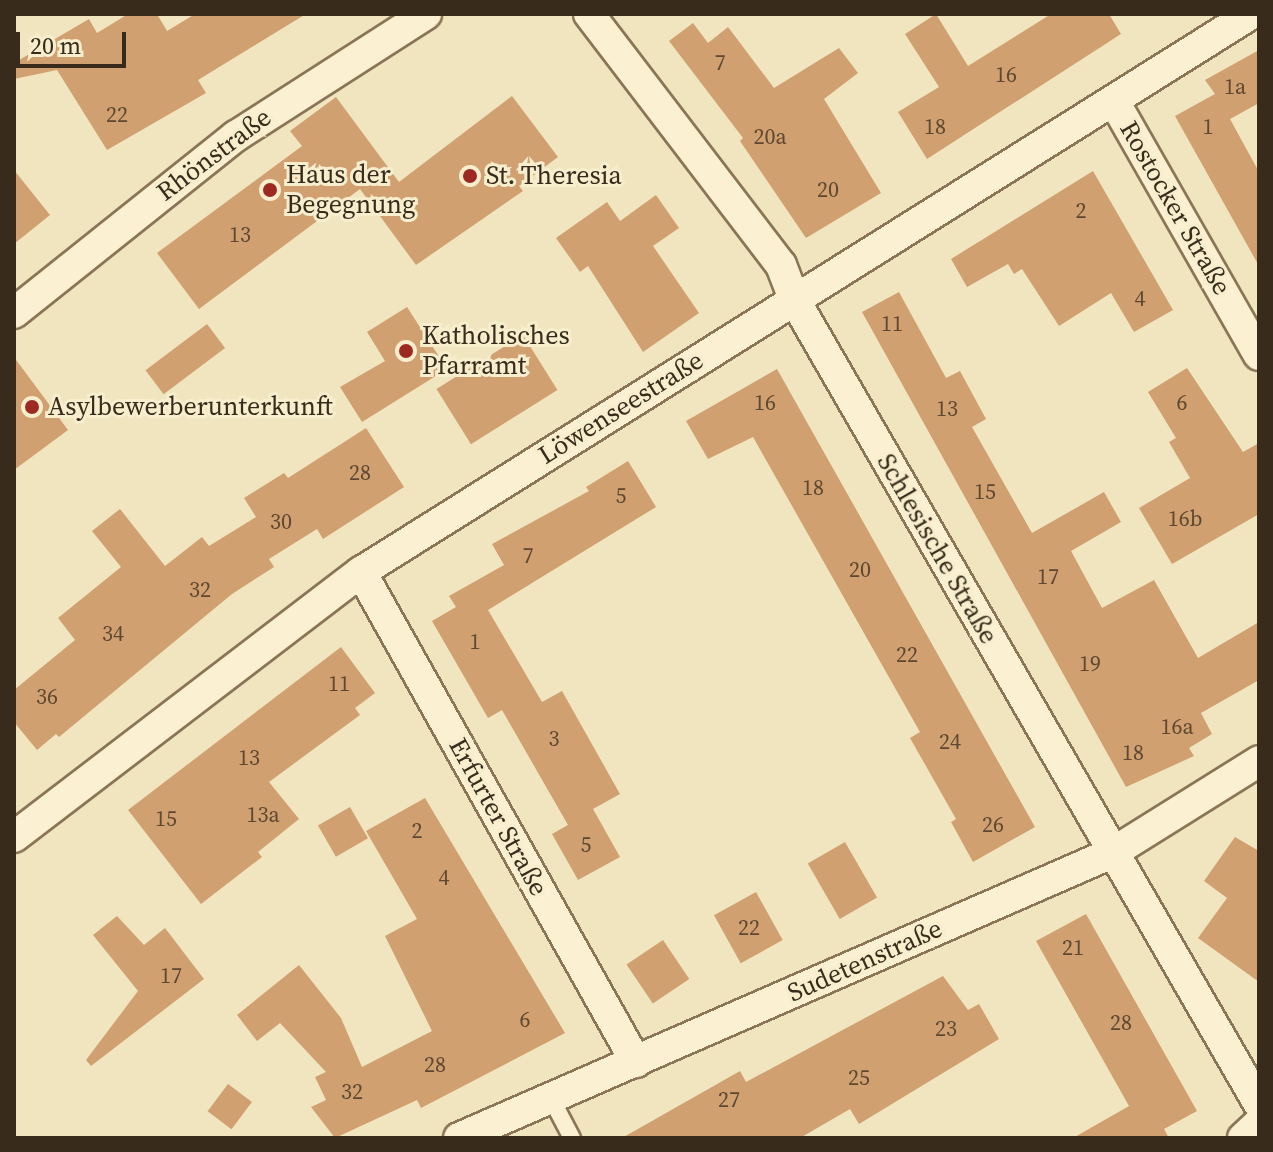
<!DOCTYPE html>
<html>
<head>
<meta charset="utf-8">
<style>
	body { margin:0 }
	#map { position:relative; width:1273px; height:1152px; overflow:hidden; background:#f0e5be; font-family:"Source Serif 4",serif }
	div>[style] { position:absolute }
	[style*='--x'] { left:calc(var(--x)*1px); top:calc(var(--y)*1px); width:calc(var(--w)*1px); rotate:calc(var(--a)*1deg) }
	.building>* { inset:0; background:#d1a071; transform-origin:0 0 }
	.roads { filter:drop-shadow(2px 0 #8a7556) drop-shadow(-2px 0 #8a7556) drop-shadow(0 2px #8a7556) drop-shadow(0 -2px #8a7556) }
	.lane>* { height:16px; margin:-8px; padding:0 8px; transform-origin:8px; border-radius:8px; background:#fbf1d2 }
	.street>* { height:30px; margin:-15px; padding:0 15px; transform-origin:15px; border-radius:15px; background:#fbf1d2 }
	.dots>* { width:22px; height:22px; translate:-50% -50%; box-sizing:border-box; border:4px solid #f7eece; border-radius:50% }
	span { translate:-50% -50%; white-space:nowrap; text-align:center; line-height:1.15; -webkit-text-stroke:6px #f7eece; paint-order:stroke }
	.number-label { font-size:22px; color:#5e4830 }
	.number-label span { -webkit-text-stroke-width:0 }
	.street-label { font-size:26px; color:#382b1b }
	.poi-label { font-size:26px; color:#382b1b }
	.left { translate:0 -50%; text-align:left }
	.frame { position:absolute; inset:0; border:16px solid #382b1b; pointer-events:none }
	.scale { position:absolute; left:16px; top:32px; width:110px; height:36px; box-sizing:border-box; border:4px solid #382b1b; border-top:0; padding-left:10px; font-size:24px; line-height:28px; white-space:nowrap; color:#382b1b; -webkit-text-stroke:6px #f7eece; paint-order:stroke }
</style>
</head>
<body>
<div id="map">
	<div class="building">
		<i style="clip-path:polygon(128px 14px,157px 14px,167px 31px,195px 14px,306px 14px,198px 80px,206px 93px,107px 150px,57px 70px,14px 79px,14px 63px,89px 19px,97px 33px)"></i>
		<i style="clip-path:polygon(936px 14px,968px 66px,1051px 14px,1109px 14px,1121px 34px,927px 159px,898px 112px,939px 87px,905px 34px)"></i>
		<i style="clip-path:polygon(693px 23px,708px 43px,728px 27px,774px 88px,839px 48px,858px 73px,824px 99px,881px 193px,806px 238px,740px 141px,743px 138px,669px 41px)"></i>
		<i style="clip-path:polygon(1259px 50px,1259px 103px,1230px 119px,1259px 172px,1259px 266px,1175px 116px,1215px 94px,1205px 80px)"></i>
		<i style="clip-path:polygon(512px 96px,558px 157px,519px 186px,523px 191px,416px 265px,360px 189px,199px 309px,157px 253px,302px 146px,290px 131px,336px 97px,399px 182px)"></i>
		<i style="clip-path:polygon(14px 170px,50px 215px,14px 244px)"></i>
		<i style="clip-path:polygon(1093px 171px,1173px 310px,1134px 332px,1111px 293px,1059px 326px,1022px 269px,1014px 274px,1008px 264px,967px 287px,951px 259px)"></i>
		<i style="clip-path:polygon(656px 195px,679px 228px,653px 246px,699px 313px,643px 352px,588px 266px,580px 272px,556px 238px,607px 202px,620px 221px)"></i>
		<i style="clip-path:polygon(899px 292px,946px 378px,960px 371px,986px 419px,972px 427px,1032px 533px,1104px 492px,1121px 522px,1071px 551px,1102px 608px,1154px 580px,1198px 658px,1259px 622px,1259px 680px,1201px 713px,1212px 734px,1189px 748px,1194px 756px,1126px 787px,862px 312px)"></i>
		<i style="clip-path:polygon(407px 307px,447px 369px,362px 422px,340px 387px,385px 361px,367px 332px)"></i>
		<i style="left:207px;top:324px;width:30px;height:77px;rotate:53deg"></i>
		<i style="left:523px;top:335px;width:65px;height:102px;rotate:58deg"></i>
		<i style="clip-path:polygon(14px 357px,68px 430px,14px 470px)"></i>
		<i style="clip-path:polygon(1187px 368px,1243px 452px,1259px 443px,1259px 514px,1172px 564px,1139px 508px,1190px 478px,1169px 442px,1176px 438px,1148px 392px)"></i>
		<i style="clip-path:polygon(777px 369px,1035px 827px,973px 862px,951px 822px,956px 819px,910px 738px,920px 732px,753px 437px,708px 459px,686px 421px)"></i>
		<i style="clip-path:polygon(366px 428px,404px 487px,323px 539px,317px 529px,269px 559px,274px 567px,232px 594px,59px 737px,56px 734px,37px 750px,14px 722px,14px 690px,75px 640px,58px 618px,121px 567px,92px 531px,120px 509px,165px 566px,202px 537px,209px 546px,256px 517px,244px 498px,284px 473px,288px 478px)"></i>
		<i style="clip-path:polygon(628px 461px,656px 507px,488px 610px,542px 702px,562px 691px,620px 794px,593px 809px,620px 857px,578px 880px,552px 834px,568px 825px,502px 710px,488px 718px,432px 621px,456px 607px,449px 596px,504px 565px,492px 544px,589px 491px,586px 487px)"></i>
		<i style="clip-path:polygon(341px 647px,375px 693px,355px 708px,360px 715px,269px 782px,299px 819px,258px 852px,262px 857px,201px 904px,128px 810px)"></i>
		<i style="clip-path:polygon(425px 798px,565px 1033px,421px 1108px,417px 1100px,335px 1138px,311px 1107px,326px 1100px,315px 1077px,326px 1072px,280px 1023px,257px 1041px,237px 1015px,299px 965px,341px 1018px,362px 1067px,432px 1031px,385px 936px,417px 919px,366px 831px)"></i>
		<i style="left:350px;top:807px;width:36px;height:37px;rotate:60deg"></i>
		<i style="clip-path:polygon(1235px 837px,1259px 851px,1259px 982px,1198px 938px,1227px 898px,1204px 881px)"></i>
		<i style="left:845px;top:842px;width:64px;height:43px;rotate:60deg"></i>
		<i style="left:756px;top:892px;width:55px;height:48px;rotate:61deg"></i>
		<i style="clip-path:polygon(1086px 914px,1197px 1111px,1164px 1129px,1169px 1138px,1073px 1138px,1129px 1106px,1036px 941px)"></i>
		<i style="clip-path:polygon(117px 916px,144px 945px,165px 928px,204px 979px,91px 1066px,86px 1060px,138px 991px,93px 935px)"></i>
		<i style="left:663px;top:940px;width:47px;height:44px;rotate:56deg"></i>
		<i style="clip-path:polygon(943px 976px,968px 1010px,979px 1004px,999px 1039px,859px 1124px,850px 1109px,800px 1138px,622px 1138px,740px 1071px,746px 1082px)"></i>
		<i style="left:228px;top:1084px;width:30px;height:34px;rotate:37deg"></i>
	</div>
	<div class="roads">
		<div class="lane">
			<i style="--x:551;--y:1098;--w:45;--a:62.3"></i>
		</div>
		<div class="street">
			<i style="--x:589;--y:14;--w:316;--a:52.6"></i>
			<i style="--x:781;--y:265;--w:36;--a:69"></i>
			<i style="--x:794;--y:299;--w:930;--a:59.99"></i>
			<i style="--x:1115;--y:103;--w:290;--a:60.3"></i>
			<i style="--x:14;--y:313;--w:284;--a:-38.6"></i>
			<i style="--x:236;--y:136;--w:226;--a:-32.7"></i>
			<i style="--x:361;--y:572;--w:562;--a:60.7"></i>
			<i style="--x:14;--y:837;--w:437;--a:-37.4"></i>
			<i style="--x:361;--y:572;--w:1050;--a:-32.09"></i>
			<i style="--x:459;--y:1138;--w:712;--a:-23.58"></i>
			<i style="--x:1112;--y:853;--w:173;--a:-32"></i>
			<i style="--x:1243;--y:1138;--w:22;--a:-43"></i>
		</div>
	</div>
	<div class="dots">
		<i style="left:470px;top:176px;background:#9c2a22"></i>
		<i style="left:270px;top:190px;background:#9c2a22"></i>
		<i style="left:406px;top:351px;background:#9c2a22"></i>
		<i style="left:32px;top:407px;background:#9c2a22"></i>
	</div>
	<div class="number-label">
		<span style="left:720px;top:63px">7</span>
		<span style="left:1006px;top:75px">16</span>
		<span style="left:1235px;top:87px">1a</span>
		<span style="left:117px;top:115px">22</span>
		<span style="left:935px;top:127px">18</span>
		<span style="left:1208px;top:127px">1</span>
		<span style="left:770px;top:137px">20a</span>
		<span style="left:828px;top:190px">20</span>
		<span style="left:1081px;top:211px">2</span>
		<span style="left:240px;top:235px">13</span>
		<span style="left:1140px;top:299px">4</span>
		<span style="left:892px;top:324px">11</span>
		<span style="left:765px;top:403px">16</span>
		<span style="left:1182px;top:403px">6</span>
		<span style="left:947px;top:409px">13</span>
		<span style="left:360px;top:473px">28</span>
		<span style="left:813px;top:488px">18</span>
		<span style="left:985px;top:492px">15</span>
		<span style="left:621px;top:496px">5</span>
		<span style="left:1185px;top:519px">16b</span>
		<span style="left:281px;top:522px">30</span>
		<span style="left:528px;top:556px">7</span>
		<span style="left:860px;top:570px">20</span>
		<span style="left:1048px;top:577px">17</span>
		<span style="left:200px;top:590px">32</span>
		<span style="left:113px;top:634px">34</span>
		<span style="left:475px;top:642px">1</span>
		<span style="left:907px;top:655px">22</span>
		<span style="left:1090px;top:664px">19</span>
		<span style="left:339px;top:684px">11</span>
		<span style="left:47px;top:697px">36</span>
		<span style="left:1177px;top:727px">16a</span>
		<span style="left:554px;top:739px">3</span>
		<span style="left:950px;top:742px">24</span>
		<span style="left:1133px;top:753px">18</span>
		<span style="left:249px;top:758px">13</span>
		<span style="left:263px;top:815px">13a</span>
		<span style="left:166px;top:819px">15</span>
		<span style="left:993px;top:825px">26</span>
		<span style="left:417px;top:831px">2</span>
		<span style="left:586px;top:845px">5</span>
		<span style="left:444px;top:878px">4</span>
		<span style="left:749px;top:928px">22</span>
		<span style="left:1073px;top:948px">21</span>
		<span style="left:171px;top:976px">17</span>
		<span style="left:525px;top:1020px">6</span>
		<span style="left:1121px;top:1023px">28</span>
		<span style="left:946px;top:1029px">23</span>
		<span style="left:435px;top:1065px">28</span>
		<span style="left:859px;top:1078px">25</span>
		<span style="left:352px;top:1092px">32</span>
		<span style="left:729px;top:1100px">27</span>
	</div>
	<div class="street-label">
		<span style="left:214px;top:155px;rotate:-37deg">Rhönstraße</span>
		<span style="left:1175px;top:208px;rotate:60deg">Rostocker Straße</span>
		<span style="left:621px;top:408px;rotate:-32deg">Löwenseestraße</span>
		<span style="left:937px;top:549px;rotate:60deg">Schlesische Straße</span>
		<span style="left:498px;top:817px;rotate:61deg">Erfurter Straße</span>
		<span style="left:865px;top:961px;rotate:-24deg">Sudetenstraße</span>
	</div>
	<div class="poi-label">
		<span class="left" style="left:286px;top:190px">Haus der<br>Begegnung</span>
		<span class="left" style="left:486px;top:176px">St. Theresia</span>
		<span class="left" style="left:422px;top:351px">Katholisches<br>Pfarramt</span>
		<span class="left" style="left:48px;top:407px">Asylbewerberunterkunft</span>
	</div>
	<div class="frame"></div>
	<div class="scale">20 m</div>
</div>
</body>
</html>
